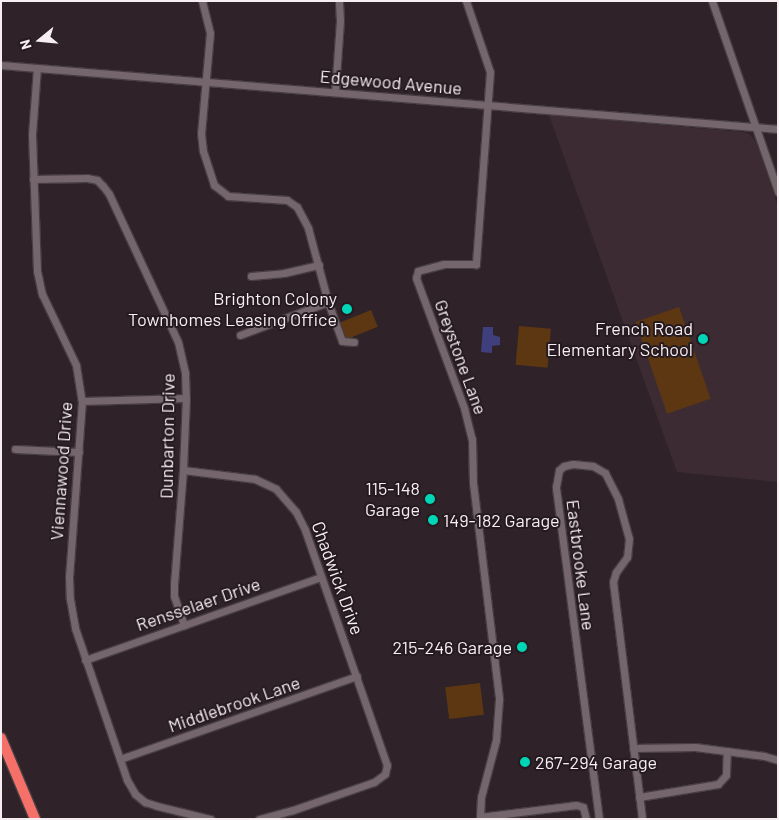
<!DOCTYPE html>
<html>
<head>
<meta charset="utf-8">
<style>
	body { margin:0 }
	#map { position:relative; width:779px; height:820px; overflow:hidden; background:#2f2329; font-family:Barlow,sans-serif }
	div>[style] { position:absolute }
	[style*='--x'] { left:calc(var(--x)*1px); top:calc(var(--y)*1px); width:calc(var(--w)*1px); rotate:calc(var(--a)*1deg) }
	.built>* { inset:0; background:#3d2b33 }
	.green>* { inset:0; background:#5d3712; transform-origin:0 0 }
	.water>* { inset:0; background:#403f7e }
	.roads { filter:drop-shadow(1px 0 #483e42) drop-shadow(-1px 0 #483e42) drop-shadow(0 1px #483e42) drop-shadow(0 -1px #483e42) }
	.minor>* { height:7px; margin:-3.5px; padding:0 3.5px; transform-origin:3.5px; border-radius:3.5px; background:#74666c }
	.highway>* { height:10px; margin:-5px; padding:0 5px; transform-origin:5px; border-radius:5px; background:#f47069 }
	.dots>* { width:14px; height:14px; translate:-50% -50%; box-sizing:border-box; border:2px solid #251a1f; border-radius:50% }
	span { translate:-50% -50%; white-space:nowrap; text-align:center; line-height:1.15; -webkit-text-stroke:4px #251a1f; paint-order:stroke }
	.street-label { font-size:18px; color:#f7eef2 }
	.poi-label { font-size:18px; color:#f7eef2 }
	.right { translate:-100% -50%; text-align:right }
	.left { translate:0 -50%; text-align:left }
	.frame { position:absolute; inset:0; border:2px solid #f7eef2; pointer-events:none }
	.north { position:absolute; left:15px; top:15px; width:50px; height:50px; -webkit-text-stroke:4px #251a1f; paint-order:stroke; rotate:253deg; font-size:14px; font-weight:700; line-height:20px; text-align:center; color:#f7eef2 }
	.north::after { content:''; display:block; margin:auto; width:18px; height:22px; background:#f7eef2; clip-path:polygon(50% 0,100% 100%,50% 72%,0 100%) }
</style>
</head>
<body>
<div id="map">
	<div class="built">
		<i style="clip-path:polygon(549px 115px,743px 132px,749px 134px,756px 142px,778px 206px,778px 482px,677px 472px)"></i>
	</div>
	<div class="green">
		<i style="left:679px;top:307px;width:97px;height:46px;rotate:71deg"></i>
		<i style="left:371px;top:310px;width:18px;height:34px;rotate:68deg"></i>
		<i style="left:519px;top:326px;width:32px;height:39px;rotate:5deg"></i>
		<i style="left:480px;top:683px;width:32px;height:35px;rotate:83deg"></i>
	</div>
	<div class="water">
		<i style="clip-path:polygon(483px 327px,493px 327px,493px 335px,500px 337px,500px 345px,492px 346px,492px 353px,481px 352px)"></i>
	</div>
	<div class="roads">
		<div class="minor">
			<i style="--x:202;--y:1;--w:33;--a:76"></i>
			<i style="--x:210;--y:33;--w:100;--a:95.1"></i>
			<i style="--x:201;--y:133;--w:18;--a:84"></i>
			<i style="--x:203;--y:151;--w:36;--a:72"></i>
			<i style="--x:214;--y:185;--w:18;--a:38"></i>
			<i style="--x:228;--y:196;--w:59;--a:3.9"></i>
			<i style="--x:287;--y:200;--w:12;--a:35"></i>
			<i style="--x:297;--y:207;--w:24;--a:62"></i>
			<i style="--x:308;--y:228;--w:77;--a:74.9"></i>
			<i style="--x:328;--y:302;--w:41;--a:70.3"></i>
			<i style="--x:342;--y:341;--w:12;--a:5"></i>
			<i style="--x:466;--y:1;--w:75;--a:71.3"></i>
			<i style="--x:490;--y:72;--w:193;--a:94.2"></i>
			<i style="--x:476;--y:264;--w:32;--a:180"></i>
			<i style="--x:444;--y:264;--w:27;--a:165"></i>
			<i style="--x:418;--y:271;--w:7;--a:106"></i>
			<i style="--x:416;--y:278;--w:139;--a:69.7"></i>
			<i style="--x:464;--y:408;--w:32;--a:76"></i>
			<i style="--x:472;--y:439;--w:44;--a:88.7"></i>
			<i style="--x:473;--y:483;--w:218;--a:83.1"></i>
			<i style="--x:499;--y:699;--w:41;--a:94.2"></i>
			<i style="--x:496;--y:740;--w:59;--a:104.7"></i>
			<i style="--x:481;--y:797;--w:22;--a:93"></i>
			<i style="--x:712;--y:1;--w:202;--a:70.9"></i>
			<i style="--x:1;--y:65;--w:780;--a:4.71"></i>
			<i style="--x:37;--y:68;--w:67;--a:94.3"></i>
			<i style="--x:32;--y:135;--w:136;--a:87.9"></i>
			<i style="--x:37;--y:271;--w:24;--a:78"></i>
			<i style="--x:42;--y:294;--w:79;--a:64.4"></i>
			<i style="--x:76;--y:365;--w:36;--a:81"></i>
			<i style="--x:82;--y:401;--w:175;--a:94.2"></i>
			<i style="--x:69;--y:576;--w:23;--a:88"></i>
			<i style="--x:70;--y:599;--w:29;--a:80"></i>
			<i style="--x:75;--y:628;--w:161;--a:71.1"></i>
			<i style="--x:127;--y:780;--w:16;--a:60"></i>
			<i style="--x:135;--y:794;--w:13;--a:39"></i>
			<i style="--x:145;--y:802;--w:13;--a:18"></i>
			<i style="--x:157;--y:806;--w:55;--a:13.8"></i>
			<i style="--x:335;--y:92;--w:71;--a:-86"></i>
			<i style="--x:340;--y:21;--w:20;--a:-93"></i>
			<i style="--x:33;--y:179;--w:54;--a:-1.1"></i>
			<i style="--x:87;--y:178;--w:10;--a:11"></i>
			<i style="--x:97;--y:180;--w:8;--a:45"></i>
			<i style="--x:103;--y:186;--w:10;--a:53"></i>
			<i style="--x:109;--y:194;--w:163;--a:65"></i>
			<i style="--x:178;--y:342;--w:32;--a:77"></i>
			<i style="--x:185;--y:373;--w:25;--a:88"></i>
			<i style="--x:186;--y:398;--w:72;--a:92.4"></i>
			<i style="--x:183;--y:470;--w:114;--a:94.5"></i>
			<i style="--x:174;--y:584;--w:12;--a:90"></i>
			<i style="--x:174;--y:596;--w:31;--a:71"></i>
			<i style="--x:251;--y:276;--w:33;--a:-5"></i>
			<i style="--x:284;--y:273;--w:36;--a:-13"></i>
			<i style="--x:240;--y:335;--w:94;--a:-20.6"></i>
			<i style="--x:82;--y:401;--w:104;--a:-1.7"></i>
			<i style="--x:15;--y:449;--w:64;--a:2.7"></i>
			<i style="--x:183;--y:470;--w:73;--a:7.1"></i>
			<i style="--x:255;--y:479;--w:23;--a:25"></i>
			<i style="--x:276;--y:489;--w:30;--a:49"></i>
			<i style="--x:296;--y:512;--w:20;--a:63"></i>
			<i style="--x:305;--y:530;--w:249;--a:70.8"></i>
			<i style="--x:387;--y:765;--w:9;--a:103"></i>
			<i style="--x:385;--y:774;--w:14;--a:144"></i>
			<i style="--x:374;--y:782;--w:86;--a:160.9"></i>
			<i style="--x:293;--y:810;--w:35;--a:165"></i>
			<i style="--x:85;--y:660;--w:250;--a:-19.4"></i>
			<i style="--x:633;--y:748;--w:62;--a:-0.9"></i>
			<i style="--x:695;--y:747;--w:70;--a:7.4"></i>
			<i style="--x:764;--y:756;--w:15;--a:16"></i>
			<i style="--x:120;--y:759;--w:251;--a:-19.3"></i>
			<i style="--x:639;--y:797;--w:80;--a:-9.3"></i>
			<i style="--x:718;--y:784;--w:12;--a:-48"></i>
			<i style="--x:726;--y:775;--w:24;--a:-88"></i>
			<i style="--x:480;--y:817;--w:97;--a:-7.1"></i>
			<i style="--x:576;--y:805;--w:7;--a:16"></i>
			<i style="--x:583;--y:807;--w:12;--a:76"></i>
			<i style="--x:599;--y:819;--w:335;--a:-97.4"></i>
			<i style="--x:556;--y:487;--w:17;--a:-80"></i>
			<i style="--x:559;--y:470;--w:6;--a:-39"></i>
			<i style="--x:564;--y:466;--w:9;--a:-13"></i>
			<i style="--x:573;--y:464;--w:20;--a:6"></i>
			<i style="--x:593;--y:466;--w:14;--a:30"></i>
			<i style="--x:605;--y:473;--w:29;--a:63"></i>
			<i style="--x:618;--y:499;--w:41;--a:74.6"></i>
			<i style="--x:629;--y:539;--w:18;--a:96"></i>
			<i style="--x:627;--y:557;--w:19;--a:126"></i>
			<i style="--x:616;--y:572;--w:10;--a:107"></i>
			<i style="--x:613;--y:582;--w:239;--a:83"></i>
		</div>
		<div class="highway">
			<i style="--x:1;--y:738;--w:88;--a:67.2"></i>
		</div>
	</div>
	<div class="dots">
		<i style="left:347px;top:309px;background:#00d5b7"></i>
		<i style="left:703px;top:339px;background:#00d5b7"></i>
		<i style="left:430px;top:499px;background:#00d5b7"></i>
		<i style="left:433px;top:520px;background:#00d5b7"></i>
		<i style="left:522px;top:647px;background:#00d5b7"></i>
		<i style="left:525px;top:762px;background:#00d5b7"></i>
	</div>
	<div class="street-label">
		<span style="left:391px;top:82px;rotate:5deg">Edgewood Avenue</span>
		<span style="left:461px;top:357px;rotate:70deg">Greystone Lane</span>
		<span style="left:167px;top:436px;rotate:-89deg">Dunbarton Drive</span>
		<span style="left:61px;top:471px;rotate:-86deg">Viennawood Drive</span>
		<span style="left:581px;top:565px;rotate:83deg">Eastbrooke Lane</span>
		<span style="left:338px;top:578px;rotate:70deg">Chadwick Drive</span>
		<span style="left:198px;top:604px;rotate:-19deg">Rensselaer Drive</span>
		<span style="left:234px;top:704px;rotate:-19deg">Middlebrook Lane</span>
	</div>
	<div class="poi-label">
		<span class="right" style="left:337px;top:309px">Brighton Colony<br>Townhomes Leasing Office</span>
		<span class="right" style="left:693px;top:339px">French Road<br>Elementary School</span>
		<span class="right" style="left:420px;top:499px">115-148<br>Garage</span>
		<span class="left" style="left:443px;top:520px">149-182 Garage</span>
		<span class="right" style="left:512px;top:647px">215-246 Garage</span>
		<span class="left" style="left:535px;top:762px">267-294 Garage</span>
	</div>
	<div class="frame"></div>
	<div class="north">N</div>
</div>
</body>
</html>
